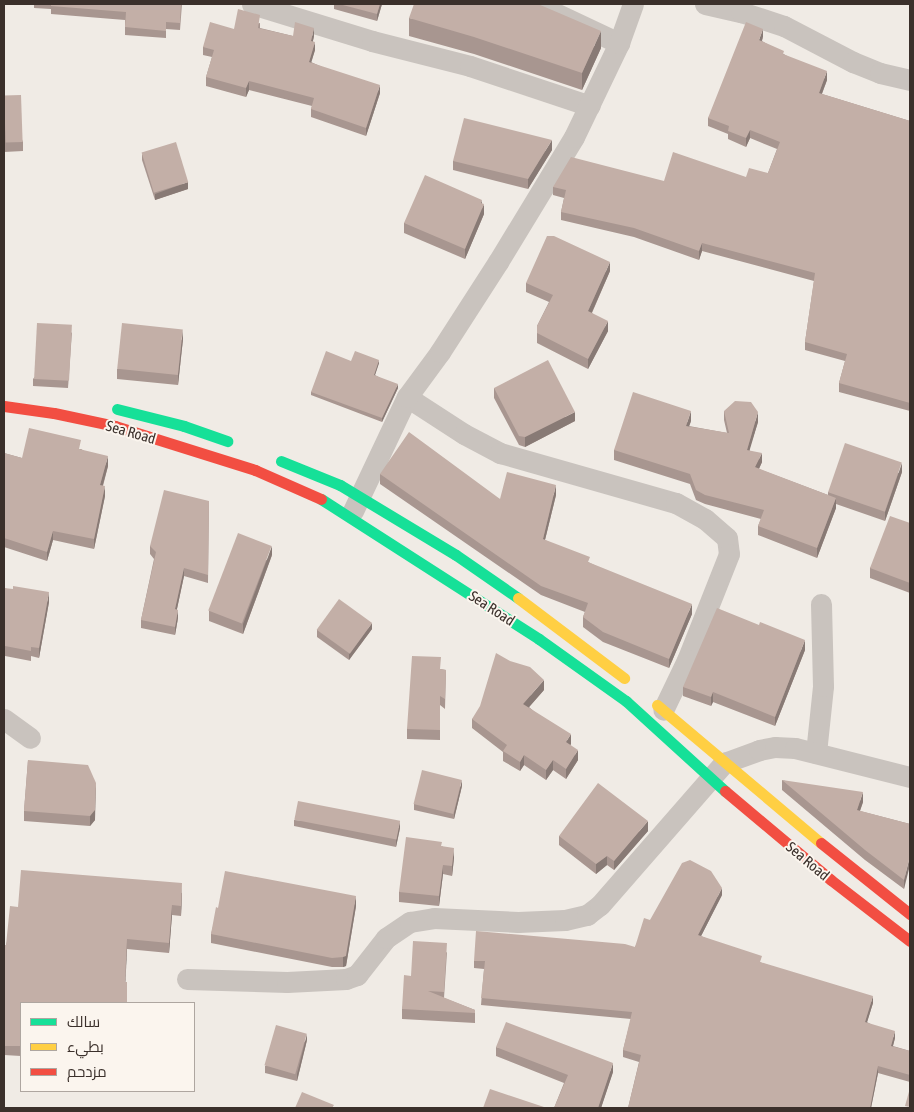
<!DOCTYPE html>
<html>
<head>
<meta charset="utf-8">
<style>
	body { margin:0 }
	#map { position:relative; width:914px; height:1112px; overflow:hidden; background:#f0ebe5; font-family:"Asap Condensed",Cairo,sans-serif }
	div>[style] { position:absolute }
	[style*='--x'] { left:calc(var(--x)*1px); top:calc(var(--y)*1px); width:calc(var(--w)*1px); rotate:calc(var(--a)*1deg) }
	.street>* { height:21px; margin:-10.5px; padding:0 10.5px; transform-origin:10.5px; border-radius:10.5px; background:#c9c3be }
	.fast>* { height:11px; margin:-5.5px; padding:0 5.5px; transform-origin:5.5px; border-radius:5.5px; background:#16e098 }
	.slow>* { height:11px; margin:-5.5px; padding:0 5.5px; transform-origin:5.5px; border-radius:5.5px; background:#ffcf43 }
	.jam>* { height:11px; margin:-5.5px; padding:0 5.5px; transform-origin:5.5px; border-radius:5.5px; background:#f24e42 }
	.wall>* { inset:0; background:#a89690 }
	.shaded-wall>* { inset:0; background:#887a75 }
	.building>* { inset:0; background:#c3afa7; transform-origin:0 0 }
	span { translate:-50% -50%; white-space:nowrap; text-align:center; line-height:1.15; -webkit-text-stroke:4px #fbf5ee; paint-order:stroke }
	.street-label { font-size:15px; color:#3b302b }
	.frame { position:absolute; inset:0; border:5px solid #3b302b; pointer-events:none }
	.legend { position:absolute; left:20px; top:1002px; width:175px; height:90px; box-sizing:border-box; background:#fbf5ee; border:1px solid #aea6a0; margin:0; padding:6px 9px; list-style:none; font-size:15px; color:#3b302b }
	.legend li { display:flex; align-items:center; gap:10px; height:25px }
	.legend b { width:25px; border:1px solid #aea6a0 }
</style>
</head>
<body>
<div id="map">
	<div class="street">
		<i style="--x:252;--y:4;--w:126;--a:17.1"></i>
		<i style="--x:372;--y:41;--w:101;--a:14.3"></i>
		<i style="--x:470;--y:66;--w:126;--a:18.4"></i>
		<i style="--x:536;--y:4;--w:92;--a:25.2"></i>
		<i style="--x:705;--y:4;--w:37;--a:13"></i>
		<i style="--x:741;--y:12;--w:45;--a:18"></i>
		<i style="--x:784;--y:26;--w:78;--a:27.6"></i>
		<i style="--x:853;--y:62;--w:29;--a:22"></i>
		<i style="--x:880;--y:73;--w:31;--a:13"></i>
		<i style="--x:407;--y:397;--w:68;--a:33"></i>
		<i style="--x:464;--y:434;--w:41;--a:27.8"></i>
		<i style="--x:500;--y:453;--w:183;--a:15.9"></i>
		<i style="--x:676;--y:503;--w:33;--a:29"></i>
		<i style="--x:705;--y:519;--w:29;--a:41"></i>
		<i style="--x:727;--y:538;--w:16;--a:83"></i>
		<i style="--x:729;--y:554;--w:114;--a:111.6"></i>
		<i style="--x:687;--y:660;--w:55;--a:115.6"></i>
		<i style="--x:353;--y:511;--w:126;--a:-64.7"></i>
		<i style="--x:407;--y:397;--w:56;--a:-53.7"></i>
		<i style="--x:440;--y:352;--w:107;--a:-57.2"></i>
		<i style="--x:498;--y:262;--w:146;--a:-58.7"></i>
		<i style="--x:574;--y:137;--w:104;--a:-64.4"></i>
		<i style="--x:619;--y:43;--w:41;--a:-70.3"></i>
		<i style="--x:4;--y:719;--w:32;--a:36"></i>
		<i style="--x:816;--y:753;--w:67;--a:-84"></i>
		<i style="--x:823;--y:686;--w:82;--a:-91.4"></i>
		<i style="--x:187;--y:979;--w:100;--a:1.7"></i>
		<i style="--x:287;--y:982;--w:59;--a:-2.9"></i>
		<i style="--x:346;--y:979;--w:12;--a:-20"></i>
		<i style="--x:357;--y:975;--w:47;--a:-51.9"></i>
		<i style="--x:386;--y:938;--w:29;--a:-34"></i>
		<i style="--x:410;--y:922;--w:24;--a:-9"></i>
		<i style="--x:434;--y:918;--w:84;--a:2.7"></i>
		<i style="--x:518;--y:922;--w:47;--a:-2.4"></i>
		<i style="--x:565;--y:920;--w:23;--a:-13"></i>
		<i style="--x:587;--y:915;--w:16;--a:-38"></i>
		<i style="--x:600;--y:905;--w:189;--a:-48.9"></i>
		<i style="--x:724;--y:763;--w:37;--a:-20"></i>
		<i style="--x:759;--y:750;--w:16;--a:-11"></i>
		<i style="--x:775;--y:747;--w:20;--a:3"></i>
		<i style="--x:795;--y:748;--w:119;--a:14.2"></i>
	</div>
	<div class="fast">
		<i style="--x:117;--y:409;--w:69;--a:14.2"></i>
		<i style="--x:184;--y:426;--w:46;--a:19.2"></i>
		<i style="--x:281;--y:461;--w:64;--a:22.1"></i>
		<i style="--x:340;--y:485;--w:135;--a:31.1"></i>
		<i style="--x:456;--y:555;--w:75;--a:34.7"></i>
		<i style="--x:321;--y:499;--w:259;--a:32.7"></i>
		<i style="--x:539;--y:639;--w:107;--a:35.5"></i>
		<i style="--x:626;--y:701;--w:134;--a:42.3"></i>
	</div>
	<div class="slow">
		<i style="--x:518;--y:598;--w:133;--a:37"></i>
		<i style="--x:657;--y:705;--w:214;--a:40.1"></i>
	</div>
	<div class="jam">
		<i style="--x:4;--y:406;--w:50;--a:8"></i>
		<i style="--x:54;--y:413;--w:62;--a:12"></i>
		<i style="--x:115;--y:426;--w:147;--a:17.4"></i>
		<i style="--x:255;--y:470;--w:72;--a:23.7"></i>
		<i style="--x:725;--y:791;--w:138;--a:40"></i>
		<i style="--x:831;--y:880;--w:100;--a:37.7"></i>
		<i style="--x:821;--y:843;--w:114;--a:38.6"></i>
	</div>
	<div class="wall">
		<i style="clip-path:polygon(34px 4px,182px 4px,180px 30px,166px 29px,166px 38px,125px 35px,125px 20px,51px 14px,51px 9px,34px 8px)"></i>
		<i style="clip-path:polygon(334px 4px,382px 4px,377px 21px,334px 9px)"></i>
		<i style="clip-path:polygon(409px 18px,601px 48px,582px 90px,474px 54px,409px 36px)"></i>
		<i style="clip-path:polygon(260px 23px,260px 28px,293px 36px,314px 36px,313px 41px,315px 50px,311px 62px,380px 93px,366px 136px,311px 117px,311px 109px,312px 106px,249px 90px,246px 97px,206px 86px,206px 77px,212px 57px,203px 55px,203px 47px,234px 29px)"></i>
		<i style="clip-path:polygon(763px 37px,762px 41px,827px 80px,822px 94px,910px 121px,910px 411px,839px 392px,839px 383px,845px 361px,805px 350px,805px 342px,814px 281px,702px 251px,699px 260px,634px 237px,561px 220px,561px 212px,564px 198px,553px 195px,553px 187px,664px 181px,746px 177px,768px 173px,777px 149px,750px 138px,746px 147px,728px 139px,728px 134px,708px 126px,708px 118px)"></i>
		<i style="clip-path:polygon(4px 96px,23px 142px,23px 151px,4px 152px)"></i>
		<i style="clip-path:polygon(552px 150px,528px 189px,453px 170px,453px 161px)"></i>
		<i style="clip-path:polygon(142px 154px,188px 189px,155px 200px,142px 160px)"></i>
		<i style="clip-path:polygon(482px 204px,484px 214px,465px 259px,404px 233px,404px 223px)"></i>
		<i style="clip-path:polygon(610px 271px,592px 313px,608px 331px,588px 369px,537px 343px,537px 326px,549px 302px,526px 292px,526px 283px)"></i>
		<i style="clip-path:polygon(72px 332px,68px 388px,33px 386px,33px 379px)"></i>
		<i style="clip-path:polygon(183px 339px,178px 385px,117px 379px,117px 369px)"></i>
		<i style="clip-path:polygon(351px 361px,379px 363px,375px 375px,398px 388px,382px 422px,311px 395px,311px 392px)"></i>
		<i style="clip-path:polygon(494px 388px,575px 421px,525px 447px,519px 445px,494px 398px)"></i>
		<i style="clip-path:polygon(724px 411px,758px 422px,749px 450px,762px 462px,759px 469px,828px 495px,828px 492px,902px 472px,885px 521px,836px 504px,836px 508px,817px 558px,758px 535px,758px 526px,761px 519px,705px 504px,696px 500px,690px 484px,614px 460px,614px 450px,691px 421px,689px 426px,727px 433px,724px 420px)"></i>
		<i style="clip-path:polygon(81px 449px,108px 466px,103px 486px,105px 496px,94px 549px,53px 540px,47px 561px,4px 547px,4px 453px,22px 458px)"></i>
		<i style="clip-path:polygon(380px 474px,500px 499px,556px 495px,545px 540px,590px 563px,692px 614px,669px 668px,603px 642px,583px 627px,583px 617px,585px 612px,541px 595px,380px 484px)"></i>
		<i style="clip-path:polygon(209px 501px,208px 583px,184px 576px,177px 609px,178px 618px,175px 635px,141px 628px,141px 620px,154px 559px,150px 554px,150px 546px)"></i>
		<i style="clip-path:polygon(910px 523px,910px 593px,870px 578px,870px 568px)"></i>
		<i style="clip-path:polygon(272px 555px,243px 634px,209px 621px,209px 611px)"></i>
		<i style="clip-path:polygon(4px 588px,49px 602px,39px 658px,31px 656px,31px 661px,5px 656px,4px 655px)"></i>
		<i style="clip-path:polygon(372px 629px,349px 660px,317px 637px,317px 630px)"></i>
		<i style="clip-path:polygon(805px 650px,775px 726px,713px 702px,711px 706px,683px 696px,683px 687px)"></i>
		<i style="clip-path:polygon(440px 669px,446px 670px,445px 709px,440px 705px,440px 740px,407px 739px,407px 729px)"></i>
		<i style="clip-path:polygon(544px 690px,529px 707px,571px 744px,570px 745px,578px 760px,566px 779px,553px 770px,546px 780px,524px 765px,520px 771px,503px 761px,503px 752px,472px 728px,472px 719px)"></i>
		<i style="clip-path:polygon(28px 760px,95px 820px,90px 826px,24px 821px,24px 811px)"></i>
		<i style="clip-path:polygon(782px 780px,863px 802px,860px 811px,910px 824px,904px 889px,865px 860px,782px 790px)"></i>
		<i style="clip-path:polygon(462px 786px,454px 819px,414px 810px,414px 804px)"></i>
		<i style="clip-path:polygon(294px 820px,400px 828px,396px 847px,294px 826px)"></i>
		<i style="clip-path:polygon(648px 831px,614px 870px,607px 865px,596px 874px,559px 845px,559px 836px)"></i>
		<i style="clip-path:polygon(442px 846px,454px 858px,452px 876px,443px 874px,439px 906px,399px 902px,399px 892px)"></i>
		<i style="clip-path:polygon(182px 893px,181px 916px,172px 915px,169px 953px,127px 949px,125px 982px,21px 1003px,21px 1056px,4px 1055px,4px 945px,6px 945px,18px 907px)"></i>
		<i style="clip-path:polygon(722px 895px,701px 936px,762px 963px,873px 1003px,867px 1022px,895px 1038px,893px 1046px,910px 1051px,910px 1082px,878px 1073px,871px 1108px,628px 1108px,639px 1062px,623px 1057px,623px 1050px,631px 1019px,481px 1005px,484px 969px,474px 968px,474px 961px,635px 947px,650px 920px)"></i>
		<i style="clip-path:polygon(356px 906px,346px 966px,343px 967px,332px 967px,211px 943px,211px 934px,218px 908px)"></i>
		<i style="clip-path:polygon(447px 952px,444px 998px,475px 1010px,475px 1023px,402px 1019px,402px 1009px,411px 976px)"></i>
		<i style="clip-path:polygon(307px 1040px,297px 1081px,265px 1073px,265px 1066px)"></i>
		<i style="clip-path:polygon(496px 1047px,613px 1072px,601px 1108px,554px 1108px,564px 1083px,496px 1056px)"></i>
	</div>
	<div class="shaded-wall">
		<i style="clip-path:polygon(380px 4px,382px 4px,377px 21px,377px 14px)"></i>
		<i style="clip-path:polygon(314px 28px,314px 36px,311px 49px,311px 41px)"></i>
		<i style="clip-path:polygon(763px 29px,763px 37px,759px 48px,759px 40px)"></i>
		<i style="clip-path:polygon(601px 31px,601px 48px,582px 90px,582px 73px)"></i>
		<i style="clip-path:polygon(315px 42px,315px 50px,309px 70px,309px 62px)"></i>
		<i style="clip-path:polygon(827px 71px,827px 80px,819px 101px,819px 93px)"></i>
		<i style="clip-path:polygon(249px 81px,249px 90px,246px 97px,246px 88px)"></i>
		<i style="clip-path:polygon(380px 85px,380px 93px,366px 136px,366px 128px)"></i>
		<i style="clip-path:polygon(750px 130px,750px 138px,746px 147px,746px 138px)"></i>
		<i style="clip-path:polygon(552px 140px,552px 150px,528px 189px,528px 179px)"></i>
		<i style="clip-path:polygon(188px 182px,188px 189px,155px 200px,155px 194px)"></i>
		<i style="clip-path:polygon(482px 200px,482px 209px,484px 204px,484px 214px,465px 259px,465px 249px)"></i>
		<i style="clip-path:polygon(702px 243px,702px 251px,699px 260px,699px 251px)"></i>
		<i style="clip-path:polygon(610px 262px,610px 271px,588px 321px,588px 311px)"></i>
		<i style="clip-path:polygon(608px 321px,608px 331px,588px 369px,588px 359px)"></i>
		<i style="clip-path:polygon(183px 329px,183px 339px,178px 385px,178px 375px)"></i>
		<i style="clip-path:polygon(379px 360px,379px 363px,374px 378px,374px 375px)"></i>
		<i style="clip-path:polygon(398px 384px,398px 388px,382px 422px,382px 418px)"></i>
		<i style="clip-path:polygon(691px 411px,691px 421px,686px 435px,686px 426px)"></i>
		<i style="clip-path:polygon(575px 412px,575px 421px,525px 447px,525px 437px)"></i>
		<i style="clip-path:polygon(758px 412px,758px 422px,747px 459px,747px 450px)"></i>
		<i style="clip-path:polygon(762px 453px,762px 462px,755px 477px,755px 467px)"></i>
		<i style="clip-path:polygon(108px 456px,108px 466px,100px 495px,100px 485px)"></i>
		<i style="clip-path:polygon(902px 463px,902px 472px,885px 521px,885px 512px)"></i>
		<i style="clip-path:polygon(556px 485px,556px 495px,543px 548px,543px 539px)"></i>
		<i style="clip-path:polygon(105px 486px,105px 496px,94px 549px,94px 539px)"></i>
		<i style="clip-path:polygon(836px 498px,836px 508px,817px 558px,817px 548px)"></i>
		<i style="clip-path:polygon(53px 531px,53px 540px,47px 561px,47px 552px)"></i>
		<i style="clip-path:polygon(272px 546px,272px 555px,243px 634px,243px 624px)"></i>
		<i style="clip-path:polygon(184px 568px,184px 576px,175px 618px,175px 609px)"></i>
		<i style="clip-path:polygon(49px 592px,49px 602px,39px 658px,39px 648px)"></i>
		<i style="clip-path:polygon(692px 604px,692px 614px,669px 668px,669px 659px)"></i>
		<i style="clip-path:polygon(178px 610px,178px 618px,175px 635px,175px 627px)"></i>
		<i style="clip-path:polygon(372px 623px,372px 629px,349px 660px,349px 654px)"></i>
		<i style="clip-path:polygon(805px 640px,805px 650px,775px 726px,775px 717px)"></i>
		<i style="clip-path:polygon(544px 680px,544px 690px,523px 714px,523px 704px)"></i>
		<i style="clip-path:polygon(713px 692px,713px 702px,711px 706px,711px 697px)"></i>
		<i style="clip-path:polygon(571px 734px,571px 744px,566px 752px,566px 742px)"></i>
		<i style="clip-path:polygon(578px 750px,578px 760px,566px 779px,566px 769px)"></i>
		<i style="clip-path:polygon(524px 755px,524px 765px,520px 771px,520px 762px)"></i>
		<i style="clip-path:polygon(553px 760px,553px 770px,546px 780px,546px 770px)"></i>
		<i style="clip-path:polygon(462px 780px,462px 786px,454px 819px,454px 813px)"></i>
		<i style="clip-path:polygon(96px 783px,95px 820px,90px 826px,90px 816px)"></i>
		<i style="clip-path:polygon(863px 792px,863px 802px,857px 819px,857px 810px)"></i>
		<i style="clip-path:polygon(400px 821px,400px 828px,396px 847px,396px 840px)"></i>
		<i style="clip-path:polygon(648px 821px,648px 831px,614px 870px,614px 861px)"></i>
		<i style="clip-path:polygon(454px 848px,454px 858px,452px 876px,452px 866px)"></i>
		<i style="clip-path:polygon(607px 856px,607px 865px,596px 874px,596px 864px)"></i>
		<i style="clip-path:polygon(910px 856px,910px 865px,904px 889px,904px 880px)"></i>
		<i style="clip-path:polygon(443px 865px,443px 874px,439px 906px,439px 896px)"></i>
		<i style="clip-path:polygon(182px 883px,182px 893px,181px 916px,181px 906px)"></i>
		<i style="clip-path:polygon(722px 888px,722px 895px,698px 942px,698px 935px)"></i>
		<i style="clip-path:polygon(356px 896px,356px 906px,346px 966px,343px 967px,343px 957px)"></i>
		<i style="clip-path:polygon(172px 905px,172px 915px,169px 953px,169px 943px)"></i>
		<i style="clip-path:polygon(127px 939px,127px 949px,125px 992px,125px 982px)"></i>
		<i style="clip-path:polygon(873px 996px,873px 1003px,865px 1029px,865px 1022px)"></i>
		<i style="clip-path:polygon(895px 1031px,895px 1038px,891px 1053px,891px 1046px)"></i>
		<i style="clip-path:polygon(307px 1034px,307px 1040px,297px 1081px,297px 1074px)"></i>
		<i style="clip-path:polygon(613px 1063px,613px 1072px,601px 1108px,598px 1108px)"></i>
		<i style="clip-path:polygon(878px 1066px,878px 1073px,871px 1108px,870px 1108px)"></i>
	</div>
	<div class="building">
		<i style="clip-path:polygon(51px 4px,181px 4px,180px 23px,166px 22px,166px 31px,125px 27px,126px 12px,51px 6px)"></i>
		<i style="clip-path:polygon(339px 4px,380px 4px,377px 14px)"></i>
		<i style="clip-path:polygon(414px 4px,538px 4px,601px 31px,582px 73px,474px 37px,409px 18px)"></i>
		<i style="clip-path:polygon(238px 9px,260px 15px,258px 28px,293px 36px,295px 22px,314px 28px,311px 41px,315px 42px,309px 62px,380px 85px,366px 128px,311px 109px,314px 98px,249px 81px,246px 88px,206px 77px,214px 50px,203px 47px,210px 22px,234px 29px)"></i>
		<i style="clip-path:polygon(746px 22px,763px 29px,759px 40px,784px 51px,783px 54px,827px 71px,819px 93px,910px 121px,910px 403px,839px 383px,847px 354px,805px 342px,815px 273px,702px 243px,699px 251px,634px 228px,561px 212px,566px 190px,553px 187px,571px 157px,664px 181px,673px 152px,746px 177px,749px 168px,768px 173px,780px 142px,750px 130px,746px 138px,728px 131px,729px 126px,708px 118px)"></i>
		<i style="left:21px;top:95px;width:47px;height:17px;rotate:88deg"></i>
		<i style="clip-path:polygon(464px 118px,552px 140px,528px 179px,453px 161px)"></i>
		<i style="left:176px;top:142px;width:42px;height:36px;rotate:73deg"></i>
		<i style="clip-path:polygon(425px 175px,482px 200px,481px 203px,484px 204px,465px 249px,404px 223px)"></i>
		<i style="clip-path:polygon(547px 236px,554px 236px,610px 262px,588px 311px,608px 321px,588px 359px,537px 333px,537px 326px,553px 295px,526px 283px)"></i>
		<i style="left:37px;top:323px;width:35px;height:56px;rotate:3deg"></i>
		<i style="left:122px;top:323px;width:61px;height:46px;rotate:6deg"></i>
		<i style="clip-path:polygon(326px 351px,351px 361px,355px 351px,379px 360px,374px 375px,398px 384px,382px 418px,311px 392px)"></i>
		<i style="clip-path:polygon(548px 360px,575px 412px,525px 437px,519px 436px,494px 388px)"></i>
		<i style="clip-path:polygon(633px 392px,691px 411px,686px 426px,729px 433px,724px 411px,735px 401px,751px 402px,758px 412px,747px 450px,762px 453px,755px 467px,836px 498px,817px 548px,758px 526px,764px 510px,705px 495px,696px 490px,690px 474px,614px 450px)"></i>
		<i style="clip-path:polygon(29px 428px,81px 440px,79px 449px,108px 456px,100px 485px,105px 486px,94px 539px,53px 531px,47px 552px,4px 538px,4px 453px,22px 458px)"></i>
		<i style="clip-path:polygon(409px 432px,500px 499px,507px 472px,556px 485px,543px 539px,590px 557px,588px 562px,692px 604px,669px 659px,603px 632px,583px 617px,588px 603px,541px 586px,380px 474px)"></i>
		<i style="left:845px;top:443px;width:60px;height:52px;rotate:19deg"></i>
		<i style="clip-path:polygon(164px 490px,209px 501px,208px 575px,184px 568px,175px 609px,178px 610px,175px 627px,141px 620px,156px 552px,150px 546px)"></i>
		<i style="clip-path:polygon(890px 516px,910px 523px,910px 583px,870px 568px)"></i>
		<i style="left:238px;top:533px;width:36px;height:83px;rotate:21deg"></i>
		<i style="clip-path:polygon(13px 586px,49px 592px,39px 648px,31px 647px,31px 651px,5px 646px,4px 645px,4px 588px,13px 589px)"></i>
		<i style="left:339px;top:599px;width:41px;height:38px;rotate:36deg"></i>
		<i style="clip-path:polygon(717px 608px,759px 625px,760px 622px,805px 640px,775px 717px,713px 692px,711px 697px,683px 687px)"></i>
		<i style="clip-path:polygon(496px 653px,510px 661px,530px 667px,544px 680px,523px 704px,571px 734px,566px 742px,578px 750px,566px 769px,553px 760px,546px 770px,524px 755px,520px 762px,503px 751px,507px 745px,472px 719px,480px 706px)"></i>
		<i style="clip-path:polygon(412px 656px,441px 657px,440px 669px,446px 670px,445px 699px,440px 696px,440px 730px,407px 729px)"></i>
		<i style="clip-path:polygon(28px 760px,88px 765px,96px 783px,95px 810px,90px 816px,24px 811px)"></i>
		<i style="left:422px;top:770px;width:41px;height:35px;rotate:14deg"></i>
		<i style="clip-path:polygon(782px 780px,863px 792px,857px 810px,910px 824px,910px 856px,904px 880px,865px 850px)"></i>
		<i style="clip-path:polygon(598px 783px,648px 821px,614px 861px,607px 856px,596px 864px,559px 836px)"></i>
		<i style="left:298px;top:801px;width:104px;height:19px;rotate:11deg"></i>
		<i style="clip-path:polygon(406px 837px,442px 842px,441px 846px,454px 848px,452px 866px,443px 865px,439px 896px,399px 892px)"></i>
		<i style="clip-path:polygon(690px 860px,711px 871px,722px 888px,698px 935px,762px 956px,760px 962px,873px 996px,865px 1022px,895px 1031px,891px 1046px,910px 1051px,910px 1075px,878px 1066px,870px 1108px,628px 1108px,641px 1055px,623px 1050px,632px 1012px,481px 998px,485px 961px,474px 961px,476px 931px,625px 944px,635px 947px,644px 918px,650px 920px,682px 863px)"></i>
		<i style="clip-path:polygon(21px 870px,182px 883px,181px 906px,172px 905px,169px 943px,127px 939px,125px 982px,127px 982px,127px 1003px,21px 1003px,21px 1046px,4px 1046px,4px 945px,6px 945px,10px 906px,18px 907px)"></i>
		<i style="clip-path:polygon(225px 871px,356px 896px,346px 956px,343px 957px,332px 958px,211px 934px,216px 907px,218px 908px)"></i>
		<i style="clip-path:polygon(413px 941px,447px 943px,444px 992px,428px 991px,475px 1010px,475px 1013px,402px 1009px,404px 975px,411px 976px)"></i>
		<i style="clip-path:polygon(506px 1022px,613px 1063px,598px 1108px,554px 1108px,568px 1075px,496px 1047px)"></i>
		<i style="left:276px;top:1025px;width:32px;height:42px;rotate:16deg"></i>
		<i style="clip-path:polygon(910px 1088px,910px 1107px,905px 1106px)"></i>
		<i style="clip-path:polygon(490px 1089px,547px 1108px,483px 1108px)"></i>
		<i style="clip-path:polygon(302px 1092px,334px 1105px,332px 1108px,295px 1108px)"></i>
	</div>
	<div class="street-label">
		<span style="left:131px;top:432px;rotate:16deg">Sea Road</span>
		<span style="left:492px;top:608px;rotate:33deg">Sea Road</span>
		<span style="left:808px;top:861px;rotate:40deg">Sea Road</span>
	</div>
	<div class="frame"></div>
	<ul class="legend">
	<li><b style="height:6px;background:#16e098"></b>سالك</li>
	<li><b style="height:6px;background:#ffcf43"></b>بطيء</li>
	<li><b style="height:6px;background:#f24e42"></b>مزدحم</li>
	</ul>
</div>
</body>
</html>
